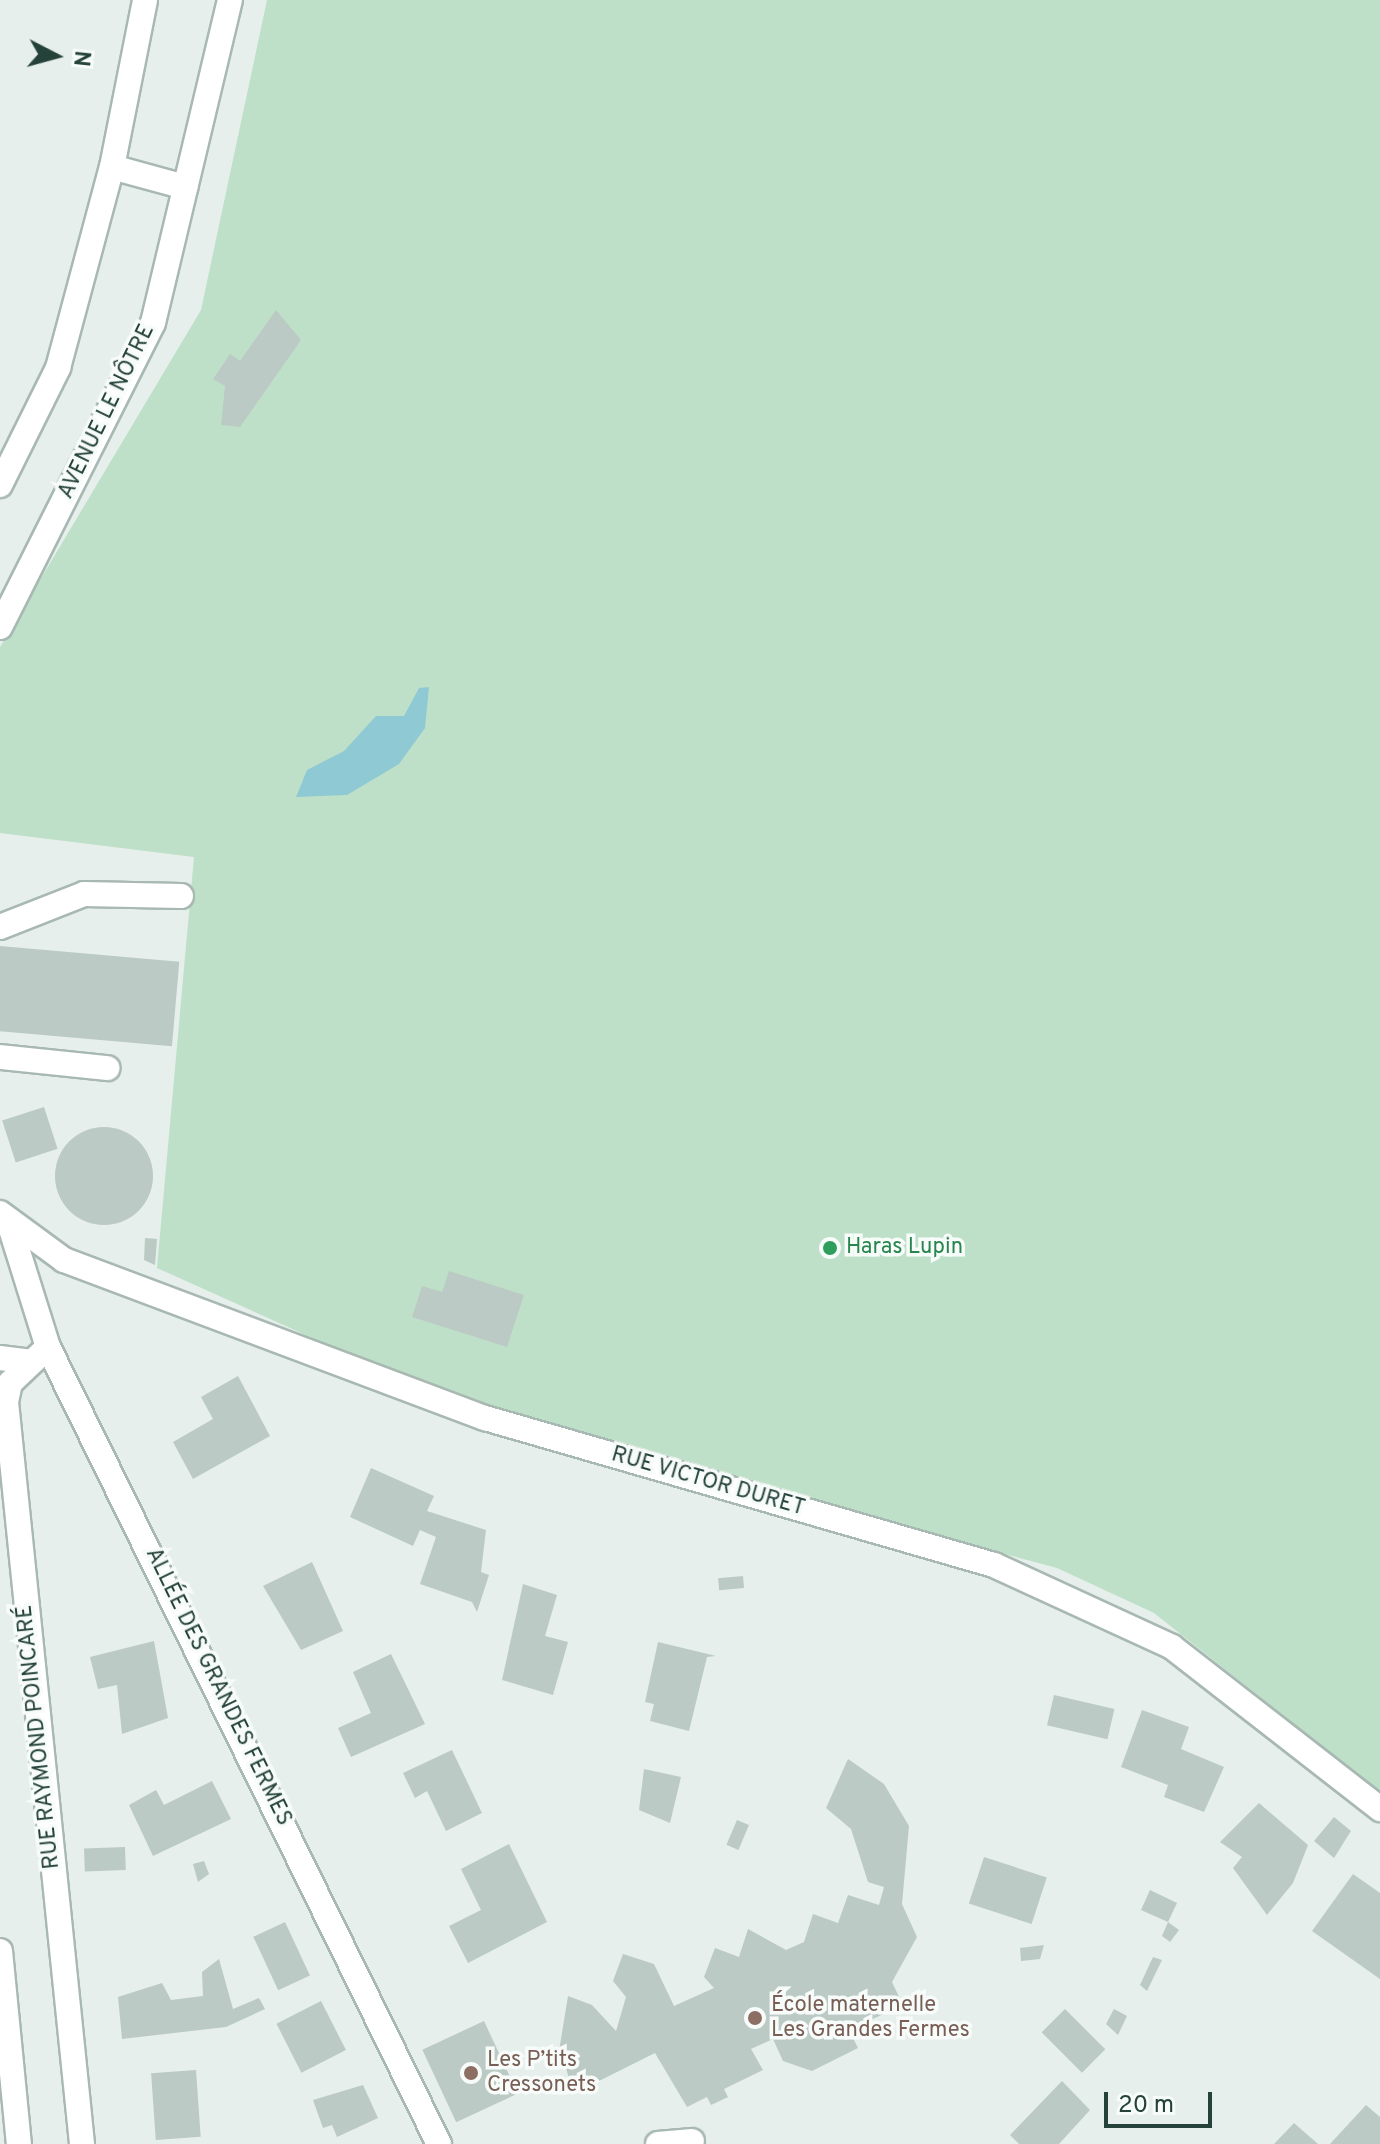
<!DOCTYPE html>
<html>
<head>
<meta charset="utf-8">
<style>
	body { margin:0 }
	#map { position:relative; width:1380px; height:2144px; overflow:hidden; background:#e6efeb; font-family:Overpass,sans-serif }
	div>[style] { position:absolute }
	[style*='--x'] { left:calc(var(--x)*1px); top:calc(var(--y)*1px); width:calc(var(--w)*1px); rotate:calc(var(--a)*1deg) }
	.green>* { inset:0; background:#bfe0c8 }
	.water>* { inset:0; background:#8ec9d4 }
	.building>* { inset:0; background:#bbcac4; transform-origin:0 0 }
	.round { border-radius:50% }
	.roads { filter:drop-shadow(2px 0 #a8b8b2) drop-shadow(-2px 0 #a8b8b2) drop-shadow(0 2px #a8b8b2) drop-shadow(0 -2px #a8b8b2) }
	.minor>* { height:24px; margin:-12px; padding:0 12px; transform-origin:12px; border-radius:12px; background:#fff }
	.dots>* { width:22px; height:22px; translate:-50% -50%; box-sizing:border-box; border:4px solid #f7fbf9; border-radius:50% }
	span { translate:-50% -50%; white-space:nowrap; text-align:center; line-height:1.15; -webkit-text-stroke:7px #f7fbf9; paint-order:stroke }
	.street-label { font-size:22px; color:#24423a }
	.leisure-label { font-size:22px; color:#27864d }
	.left { translate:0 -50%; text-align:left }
	.education-label { font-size:22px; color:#785e54 }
	.north { position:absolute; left:16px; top:16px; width:80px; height:80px; -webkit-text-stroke:6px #f7fbf9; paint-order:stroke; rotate:96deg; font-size:22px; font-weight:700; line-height:32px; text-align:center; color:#24423a }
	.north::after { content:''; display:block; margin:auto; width:28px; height:36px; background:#24423a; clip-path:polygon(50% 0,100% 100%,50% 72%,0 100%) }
	.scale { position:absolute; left:1104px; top:2092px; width:108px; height:36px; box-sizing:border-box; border:4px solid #24423a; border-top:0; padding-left:10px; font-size:24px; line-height:28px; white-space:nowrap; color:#24423a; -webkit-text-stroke:6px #f7fbf9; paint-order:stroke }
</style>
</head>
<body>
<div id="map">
	<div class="green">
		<i style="clip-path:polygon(267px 0,1380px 0,1380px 1792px,1154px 1613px,1057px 1568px,534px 1427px,430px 1391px,157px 1268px,194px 857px,0 833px,0 647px,201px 310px)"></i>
	</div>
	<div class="water">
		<i style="clip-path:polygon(429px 687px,425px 728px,399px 764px,347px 795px,296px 797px,307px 770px,344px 751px,376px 716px,404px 716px,419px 688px)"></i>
	</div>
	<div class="building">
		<i style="clip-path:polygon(276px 310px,301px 340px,240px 427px,221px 425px,225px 386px,213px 379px,230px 354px,240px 361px)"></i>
		<i style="left:0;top:946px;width:180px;height:85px;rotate:5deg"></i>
		<i style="left:44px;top:1107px;width:44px;height:44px;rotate:72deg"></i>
		<i class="round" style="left:55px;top:1127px;width:98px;height:98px"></i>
		<i style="clip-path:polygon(145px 1238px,157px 1239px,155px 1265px,144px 1260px)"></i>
		<i style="clip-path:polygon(449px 1271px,524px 1295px,507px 1347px,412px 1317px,422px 1286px,442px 1292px)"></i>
		<i style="clip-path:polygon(238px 1376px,270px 1436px,193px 1479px,173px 1442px,213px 1419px,201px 1397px)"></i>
		<i style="clip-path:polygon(371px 1468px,434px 1496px,427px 1511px,486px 1530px,481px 1572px,489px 1575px,477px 1612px,472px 1602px,420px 1584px,436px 1537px,420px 1530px,413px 1546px,350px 1517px)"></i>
		<i style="clip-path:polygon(312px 1562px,343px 1631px,301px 1650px,263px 1586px)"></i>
		<i style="left:743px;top:1576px;width:12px;height:25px;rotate:85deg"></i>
		<i style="clip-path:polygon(523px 1584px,557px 1595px,545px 1636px,568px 1642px,553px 1695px,502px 1680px)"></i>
		<i style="clip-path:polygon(154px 1641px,168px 1718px,122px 1734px,117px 1685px,98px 1689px,90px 1657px)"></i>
		<i style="clip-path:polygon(658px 1642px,716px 1656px,707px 1657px,689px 1731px,650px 1721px,654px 1704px,645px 1702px)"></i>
		<i style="clip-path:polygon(391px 1654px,425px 1724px,351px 1757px,338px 1728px,371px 1713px,353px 1672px)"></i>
		<i style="left:1054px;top:1695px;width:62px;height:31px;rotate:13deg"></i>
		<i style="clip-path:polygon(1142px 1710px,1189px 1727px,1181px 1749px,1224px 1767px,1204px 1812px,1164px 1797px,1168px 1785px,1121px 1767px)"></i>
		<i style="clip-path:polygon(452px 1750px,482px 1813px,446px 1831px,427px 1791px,415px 1798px,403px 1773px)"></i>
		<i style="clip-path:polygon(848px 1759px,884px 1784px,909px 1826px,902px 1904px,917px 1937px,892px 1982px,903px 2005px,849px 2030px,858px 2048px,812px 2071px,783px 2061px,773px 2039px,751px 2049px,763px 2070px,724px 2089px,728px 2097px,711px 2105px,707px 2097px,687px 2107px,655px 2053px,573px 2094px,560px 2045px,568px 1996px,592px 2005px,616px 2031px,626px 1997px,613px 1981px,623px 1954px,654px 1964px,674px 2006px,714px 1988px,704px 1977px,715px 1948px,739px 1957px,748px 1929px,786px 1950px,804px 1942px,813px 1914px,838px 1923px,848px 1895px,879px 1905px,884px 1887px,868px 1882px,851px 1829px,826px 1808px)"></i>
		<i style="clip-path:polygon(644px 1769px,681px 1777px,670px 1823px,639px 1810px)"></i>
		<i style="clip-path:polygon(212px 1781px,231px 1819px,153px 1856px,129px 1805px,156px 1790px,164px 1805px)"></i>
		<i style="clip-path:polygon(1259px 1803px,1308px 1845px,1293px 1883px,1267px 1915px,1233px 1868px,1242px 1857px,1220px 1842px)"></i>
		<i style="clip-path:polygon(1334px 1817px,1351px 1831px,1334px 1858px,1314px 1841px)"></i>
		<i style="left:737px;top:1820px;width:13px;height:27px;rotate:23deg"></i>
		<i style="clip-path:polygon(509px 1844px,547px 1922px,468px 1963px,449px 1926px,481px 1910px,461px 1869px)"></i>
		<i style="left:125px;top:1847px;width:23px;height:41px;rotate:88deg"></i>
		<i style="left:984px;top:1857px;width:66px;height:49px;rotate:18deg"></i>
		<i style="clip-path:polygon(204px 1861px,209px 1874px,198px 1882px,193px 1864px)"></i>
		<i style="clip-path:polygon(1353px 1874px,1380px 1893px,1380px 1979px,1312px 1931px)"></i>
		<i style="clip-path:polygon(1150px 1890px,1177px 1903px,1168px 1922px,1179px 1930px,1170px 1942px,1162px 1936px,1168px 1922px,1141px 1910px)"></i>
		<i style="left:285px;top:1922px;width:59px;height:35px;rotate:65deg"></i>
		<i style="clip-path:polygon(1044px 1945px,1040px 1959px,1021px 1961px,1020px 1948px)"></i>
		<i style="clip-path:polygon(1153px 1957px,1162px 1960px,1147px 1991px,1140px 1985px)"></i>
		<i style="clip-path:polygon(219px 1959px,233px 2009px,259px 1998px,265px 2009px,226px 2027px,122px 2039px,118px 1997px,162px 1983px,171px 2000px,203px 1996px,202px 1972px)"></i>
		<i style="left:321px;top:2001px;width:55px;height:50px;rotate:63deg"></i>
		<i style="left:1065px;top:2009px;width:57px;height:33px;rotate:45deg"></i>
		<i style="clip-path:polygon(1114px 2009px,1127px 2016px,1118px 2035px,1106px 2024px)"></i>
		<i style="left:484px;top:2021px;width:80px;height:68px;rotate:65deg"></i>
		<i style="left:196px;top:2070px;width:67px;height:45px;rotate:86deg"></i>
		<i style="clip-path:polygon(1062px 2081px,1090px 2110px,1059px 2144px,1019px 2144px,1010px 2135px)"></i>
		<i style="clip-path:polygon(363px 2085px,378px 2118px,337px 2137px,332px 2125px,323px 2128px,313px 2100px)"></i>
		<i style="clip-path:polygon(1366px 2105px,1380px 2117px,1380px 2144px,1330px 2144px)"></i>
		<i style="clip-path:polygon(1294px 2123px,1318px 2144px,1274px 2144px)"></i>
	</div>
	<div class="roads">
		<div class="minor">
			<i style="--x:112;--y:167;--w:76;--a:15.3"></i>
			<i style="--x:0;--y:485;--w:131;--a:-63.6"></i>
			<i style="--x:58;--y:368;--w:208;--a:-75"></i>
			<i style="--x:112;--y:167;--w:170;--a:-78.8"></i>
			<i style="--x:0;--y:627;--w:340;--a:-63.3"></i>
			<i style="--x:153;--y:323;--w:332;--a:-76.6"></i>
			<i style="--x:0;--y:927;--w:90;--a:-21.4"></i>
			<i style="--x:84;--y:894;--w:97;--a:1.2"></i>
			<i style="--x:0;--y:1057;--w:108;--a:5.9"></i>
			<i style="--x:0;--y:1213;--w:79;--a:36.3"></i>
			<i style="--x:64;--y:1260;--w:450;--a:20.6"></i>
			<i style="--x:485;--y:1418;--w:530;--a:16.11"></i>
			<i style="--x:994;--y:1565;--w:196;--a:24.7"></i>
			<i style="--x:1172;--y:1647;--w:264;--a:37.9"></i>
			<i style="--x:10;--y:1226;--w:127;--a:72.6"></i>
			<i style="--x:48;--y:1347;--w:888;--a:63.87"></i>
			<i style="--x:48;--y:1347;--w:52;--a:136.5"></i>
			<i style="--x:10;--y:1383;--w:19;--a:102"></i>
			<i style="--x:6;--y:1402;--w:746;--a:84.15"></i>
			<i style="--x:0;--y:1358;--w:26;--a:7"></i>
			<i style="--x:0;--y:1951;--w:194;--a:84.4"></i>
			<i style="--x:658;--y:2144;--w:34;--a:-5"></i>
		</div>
	</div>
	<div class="dots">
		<i style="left:830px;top:1248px;background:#2e9e5b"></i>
		<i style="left:755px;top:2018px;background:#8d6e63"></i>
		<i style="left:471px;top:2073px;background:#8d6e63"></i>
	</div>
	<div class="street-label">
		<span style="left:107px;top:412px;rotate:-64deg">AVENUE LE NÔTRE</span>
		<span style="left:708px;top:1482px;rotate:16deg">RUE VICTOR DURET</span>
		<span style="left:218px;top:1687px;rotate:64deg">ALLÉE DES GRANDES FERMES</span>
		<span style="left:39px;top:1737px;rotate:-96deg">RUE RAYMOND POINCARÉ</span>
	</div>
	<div class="leisure-label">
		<span class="left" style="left:846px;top:1248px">Haras Lupin</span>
	</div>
	<div class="education-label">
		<span class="left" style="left:771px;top:2018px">École maternelle<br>Les Grandes Fermes</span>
		<span class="left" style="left:487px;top:2073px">Les P’tits<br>Cressonets</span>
	</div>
	<div class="north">N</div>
	<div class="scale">20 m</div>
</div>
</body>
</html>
